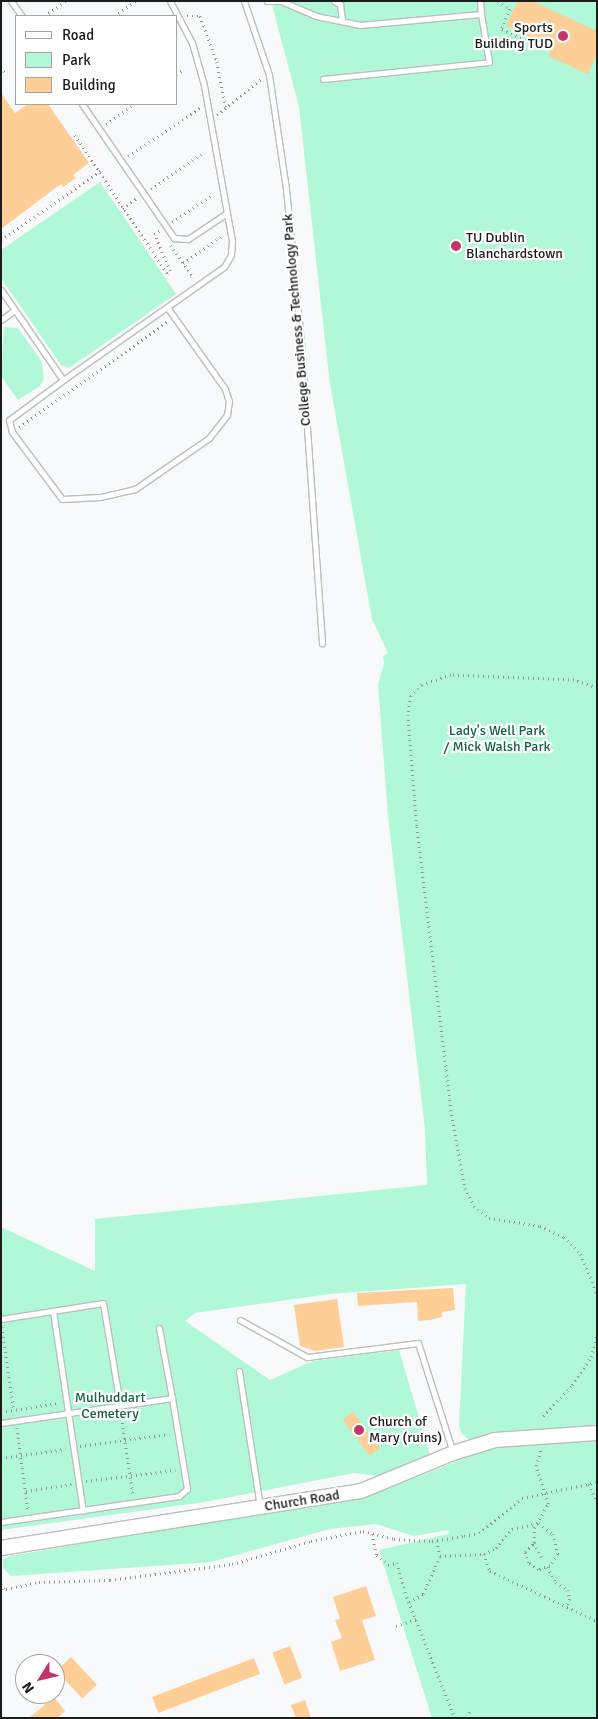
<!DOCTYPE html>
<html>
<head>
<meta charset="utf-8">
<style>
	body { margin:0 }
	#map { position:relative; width:598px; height:1719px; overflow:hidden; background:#f8f9fa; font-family:Signika,sans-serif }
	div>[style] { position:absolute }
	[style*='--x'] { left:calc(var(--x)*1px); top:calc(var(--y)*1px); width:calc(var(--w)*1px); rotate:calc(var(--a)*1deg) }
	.green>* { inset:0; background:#b0f8d7 }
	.building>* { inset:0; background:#fdcf96; transform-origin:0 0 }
	.path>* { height:2.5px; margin-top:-1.25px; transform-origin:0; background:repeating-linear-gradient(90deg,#939494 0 1px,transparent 0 5px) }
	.roads { filter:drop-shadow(1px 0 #bcbdbe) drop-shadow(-1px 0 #bcbdbe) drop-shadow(0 1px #bcbdbe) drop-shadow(0 -1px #bcbdbe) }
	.lane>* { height:5px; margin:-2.5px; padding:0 2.5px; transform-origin:2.5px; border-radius:2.5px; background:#fff }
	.secondary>* { height:14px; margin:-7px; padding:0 7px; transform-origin:7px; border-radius:7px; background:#fff }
	.dots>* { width:14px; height:14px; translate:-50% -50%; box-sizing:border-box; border:2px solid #fff; border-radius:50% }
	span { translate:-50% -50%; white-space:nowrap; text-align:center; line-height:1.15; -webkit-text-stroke:4.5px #fff; paint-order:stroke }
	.poi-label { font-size:14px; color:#1b1c1c }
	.right { translate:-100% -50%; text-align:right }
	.left { translate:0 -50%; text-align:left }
	.street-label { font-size:14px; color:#1b1c1c }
	.park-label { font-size:14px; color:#166247 }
	.frame { position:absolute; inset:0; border:2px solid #1b1c1c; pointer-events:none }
	.legend { position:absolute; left:15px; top:15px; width:162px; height:90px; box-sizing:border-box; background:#fff; border:1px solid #a4a4a4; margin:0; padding:6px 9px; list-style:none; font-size:15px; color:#1b1c1c }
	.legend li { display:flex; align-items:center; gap:10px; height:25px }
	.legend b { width:25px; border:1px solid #a4a4a4 }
	.north { position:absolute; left:15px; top:1654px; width:50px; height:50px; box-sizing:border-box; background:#fff; border:1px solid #a4a4a4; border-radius:50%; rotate:234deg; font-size:14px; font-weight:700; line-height:20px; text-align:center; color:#1b1c1c }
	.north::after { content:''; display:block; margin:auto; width:18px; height:22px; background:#c1366b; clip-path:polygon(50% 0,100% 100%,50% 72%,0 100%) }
</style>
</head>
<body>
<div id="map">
	<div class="green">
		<i style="clip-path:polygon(271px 1px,597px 1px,597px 1718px,432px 1718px,379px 1550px,448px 1534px,449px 1530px,414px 1536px,376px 1524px,330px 1529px,211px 1562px,11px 1576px,3px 1568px,3px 1560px,10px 1556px,380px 1492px,475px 1454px,480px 1438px,470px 1440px,462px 1434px,459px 1426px,466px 1284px,329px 1294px,195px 1313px,185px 1321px,270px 1380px,313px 1361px,399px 1350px,430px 1455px,397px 1473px,379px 1476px,354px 1473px,205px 1502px,1px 1530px,1px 1227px,95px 1271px,95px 1219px,427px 1185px,425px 1129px,388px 816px,378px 684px,384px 664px,383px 656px,388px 653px,372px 619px,330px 384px,299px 107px)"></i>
		<i style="clip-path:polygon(100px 182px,176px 294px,69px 368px,61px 365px,1px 278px,1px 250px)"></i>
		<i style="clip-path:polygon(4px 327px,18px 328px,42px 362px,44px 378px,40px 386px,18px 400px,1px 376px)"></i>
	</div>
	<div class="building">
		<i style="clip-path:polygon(518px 1px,532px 1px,597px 31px,597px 54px,588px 74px,548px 56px,552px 47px,506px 26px)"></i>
		<i style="clip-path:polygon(1px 93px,15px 113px,28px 104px,48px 104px,89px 163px,73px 175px,76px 178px,63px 187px,61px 184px,1px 229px)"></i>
		<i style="clip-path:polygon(453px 1288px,455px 1310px,442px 1312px,442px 1317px,430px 1320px,418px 1321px,417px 1302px,358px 1306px,357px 1293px)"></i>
		<i style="clip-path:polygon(337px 1299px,344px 1347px,315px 1351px,300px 1346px,294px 1305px)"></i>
		<i style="left:353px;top:1412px;width:45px;height:13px;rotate:53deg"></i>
		<i style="clip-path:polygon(366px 1586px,376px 1616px,362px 1620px,375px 1660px,340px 1671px,331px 1642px,342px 1638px,335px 1620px,340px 1619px,333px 1597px)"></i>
		<i style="left:290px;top:1646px;width:34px;height:19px;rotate:69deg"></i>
		<i style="left:71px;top:1657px;width:38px;height:20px;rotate:47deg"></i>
		<i style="left:254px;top:1658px;width:17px;height:109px;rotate:69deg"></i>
		<i style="clip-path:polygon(54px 1697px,65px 1711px,57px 1718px,29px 1718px)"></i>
		<i style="clip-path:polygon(305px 1700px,311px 1718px,296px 1718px,291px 1705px)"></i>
	</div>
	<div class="path">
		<i style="--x:498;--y:1;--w:14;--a:34"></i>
		<i style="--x:510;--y:9;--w:22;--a:112"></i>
		<i style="--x:502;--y:29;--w:42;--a:25.3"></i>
		<i style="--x:540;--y:47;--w:5;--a:-90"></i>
		<i style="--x:44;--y:16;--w:27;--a:-34"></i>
		<i style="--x:114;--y:16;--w:27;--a:-34"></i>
		<i style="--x:187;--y:16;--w:13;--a:0"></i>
		<i style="--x:200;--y:16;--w:49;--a:69.7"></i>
		<i style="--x:217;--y:62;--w:48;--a:79.2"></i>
		<i style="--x:1;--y:67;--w:6;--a:51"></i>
		<i style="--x:176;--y:74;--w:8;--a:-30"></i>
		<i style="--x:217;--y:115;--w:57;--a:-39.3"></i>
		<i style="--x:106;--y:124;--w:35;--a:-35"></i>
		<i style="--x:75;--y:135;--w:166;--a:56.3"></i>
		<i style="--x:167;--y:273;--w:4;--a:-34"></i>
		<i style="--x:170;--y:271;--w:40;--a:-113.4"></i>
		<i style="--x:154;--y:234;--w:6;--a:-31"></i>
		<i style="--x:128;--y:156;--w:87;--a:-33.7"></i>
		<i style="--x:151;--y:189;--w:65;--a:-34.9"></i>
		<i style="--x:123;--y:209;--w:19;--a:-39"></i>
		<i style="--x:172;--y:222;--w:48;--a:-34"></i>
		<i style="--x:1;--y:240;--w:121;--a:-34.9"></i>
		<i style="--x:171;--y:245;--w:40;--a:55.1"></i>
		<i style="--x:183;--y:263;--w:47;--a:-34.7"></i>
		<i style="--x:19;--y:427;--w:183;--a:-35.4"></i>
		<i style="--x:597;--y:688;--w:24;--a:-161"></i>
		<i style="--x:574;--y:680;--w:123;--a:-177.7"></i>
		<i style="--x:451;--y:675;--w:31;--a:161"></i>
		<i style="--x:422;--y:685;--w:16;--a:135"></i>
		<i style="--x:411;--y:696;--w:19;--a:99"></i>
		<i style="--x:408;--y:715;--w:112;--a:85.4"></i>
		<i style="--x:417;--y:827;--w:285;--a:83.1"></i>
		<i style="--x:451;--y:1110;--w:79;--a:79.8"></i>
		<i style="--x:465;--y:1188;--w:20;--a:63"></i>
		<i style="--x:474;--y:1206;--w:19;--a:39"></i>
		<i style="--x:489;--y:1218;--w:52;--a:8.9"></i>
		<i style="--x:540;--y:1226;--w:26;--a:25"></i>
		<i style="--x:564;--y:1237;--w:24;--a:45"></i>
		<i style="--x:581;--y:1254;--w:43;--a:68.2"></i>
		<i style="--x:2;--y:1327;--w:84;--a:81.8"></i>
		<i style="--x:1;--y:1412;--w:58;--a:-9"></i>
		<i style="--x:121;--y:1413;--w:82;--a:81.6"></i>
		<i style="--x:543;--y:1416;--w:42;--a:-46.9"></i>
		<i style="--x:572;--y:1385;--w:34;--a:-56"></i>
		<i style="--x:591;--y:1357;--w:23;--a:-75"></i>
		<i style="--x:17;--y:1428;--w:82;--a:82.3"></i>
		<i style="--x:80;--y:1446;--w:90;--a:-7.7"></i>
		<i style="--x:1;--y:1458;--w:65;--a:-8"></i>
		<i style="--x:86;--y:1481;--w:90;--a:-7"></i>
		<i style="--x:589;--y:1484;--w:20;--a:66"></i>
		<i style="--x:26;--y:1491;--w:46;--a:-8.8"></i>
		<i style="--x:372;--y:1534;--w:22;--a:77"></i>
		<i style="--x:377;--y:1555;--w:15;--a:42"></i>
		<i style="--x:388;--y:1565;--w:9;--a:-13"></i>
		<i style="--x:397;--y:1563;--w:35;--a:74"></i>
		<i style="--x:407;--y:1597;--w:130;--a:68.4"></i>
		<i style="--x:437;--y:1541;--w:15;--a:79"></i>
		<i style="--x:534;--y:1543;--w:15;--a:-90"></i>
		<i style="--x:534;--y:1528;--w:28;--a:-60"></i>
		<i style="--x:548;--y:1504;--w:40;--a:-108"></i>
		<i style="--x:536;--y:1466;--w:18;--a:-74"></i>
		<i style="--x:484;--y:1554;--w:18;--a:71"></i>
		<i style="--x:490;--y:1571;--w:118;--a:25"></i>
		<i style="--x:547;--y:1567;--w:17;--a:59"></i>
		<i style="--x:556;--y:1582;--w:14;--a:34"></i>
		<i style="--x:568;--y:1590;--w:9;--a:77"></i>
		<i style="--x:570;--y:1599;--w:9;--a:111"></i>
		<i style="--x:1;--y:1584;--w:6;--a:59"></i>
		<i style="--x:1;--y:1590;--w:39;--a:-12"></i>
		<i style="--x:39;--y:1582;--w:71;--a:-1.6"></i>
		<i style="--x:110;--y:1580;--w:123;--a:-7.5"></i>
		<i style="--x:232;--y:1564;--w:82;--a:-16.2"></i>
		<i style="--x:311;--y:1541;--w:53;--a:-10.9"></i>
		<i style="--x:363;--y:1531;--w:32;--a:14"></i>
		<i style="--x:394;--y:1539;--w:38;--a:3"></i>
		<i style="--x:432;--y:1541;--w:32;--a:-9"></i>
		<i style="--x:464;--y:1536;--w:15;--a:-11"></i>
		<i style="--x:479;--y:1533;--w:55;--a:-39.1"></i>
		<i style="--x:522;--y:1498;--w:77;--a:-12"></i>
		<i style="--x:409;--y:1602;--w:16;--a:-30"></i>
		<i style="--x:423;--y:1594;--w:42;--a:-65.9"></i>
		<i style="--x:440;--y:1556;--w:44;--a:-2.6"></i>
		<i style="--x:484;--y:1554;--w:13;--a:-27"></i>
		<i style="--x:496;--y:1548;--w:25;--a:-50"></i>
		<i style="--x:512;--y:1529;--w:28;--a:-13"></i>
		<i style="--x:539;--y:1523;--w:18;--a:38"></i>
		<i style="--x:553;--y:1534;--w:21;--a:76"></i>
		<i style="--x:558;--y:1554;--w:14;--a:124"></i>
		<i style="--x:550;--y:1566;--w:13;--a:162"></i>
		<i style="--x:538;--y:1570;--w:12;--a:-145"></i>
		<i style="--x:528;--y:1563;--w:11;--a:-105"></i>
		<i style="--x:525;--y:1552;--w:13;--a:-45"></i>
		<i style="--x:534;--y:1543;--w:19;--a:62"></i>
		<i style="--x:396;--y:1626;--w:21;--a:-19"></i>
		<i style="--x:468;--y:1718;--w:9;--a:-77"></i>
	</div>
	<div class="roads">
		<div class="lane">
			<i style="--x:11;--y:1;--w:19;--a:54"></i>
			<i style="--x:244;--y:1;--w:78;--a:71.3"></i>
			<i style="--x:269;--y:75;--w:115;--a:81.5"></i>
			<i style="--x:286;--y:189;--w:154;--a:84.4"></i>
			<i style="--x:301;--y:342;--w:302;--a:86"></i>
			<i style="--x:267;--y:1;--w:14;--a:0"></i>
			<i style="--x:281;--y:1;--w:38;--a:23"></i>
			<i style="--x:316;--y:16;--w:45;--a:11.6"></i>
			<i style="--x:360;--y:25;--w:121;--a:-5.2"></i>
			<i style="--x:481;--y:14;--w:13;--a:-94"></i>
			<i style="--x:334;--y:1;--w:7;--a:27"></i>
			<i style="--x:340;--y:4;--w:17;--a:83"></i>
			<i style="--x:323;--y:79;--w:167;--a:-5.8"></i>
			<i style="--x:489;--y:62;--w:49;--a:-99.5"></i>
			<i style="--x:82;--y:104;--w:163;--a:55.5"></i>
			<i style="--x:174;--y:238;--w:14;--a:4"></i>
			<i style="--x:188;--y:239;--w:47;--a:-33.7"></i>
			<i style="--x:1;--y:290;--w:109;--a:55.4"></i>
			<i style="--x:167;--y:307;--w:100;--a:54.7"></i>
			<i style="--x:225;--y:389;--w:13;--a:72"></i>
			<i style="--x:229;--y:401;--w:14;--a:98"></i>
			<i style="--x:227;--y:415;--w:29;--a:128"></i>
			<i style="--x:209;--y:438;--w:90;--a:145.4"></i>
			<i style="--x:135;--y:489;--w:36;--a:167"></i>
			<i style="--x:100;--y:497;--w:38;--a:177"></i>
			<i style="--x:62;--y:499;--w:84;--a:-126.7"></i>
			<i style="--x:12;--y:432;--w:12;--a:-104"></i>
			<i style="--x:9;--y:420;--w:67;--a:-36.5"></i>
			<i style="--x:63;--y:380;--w:197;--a:-35.1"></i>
			<i style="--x:224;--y:267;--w:14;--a:-60"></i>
			<i style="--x:231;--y:255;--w:14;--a:-86"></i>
			<i style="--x:232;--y:241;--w:158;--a:-100.2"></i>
			<i style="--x:204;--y:85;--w:44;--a:-105.9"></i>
			<i style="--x:192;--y:43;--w:47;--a:-117.6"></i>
			<i style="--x:1;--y:320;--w:17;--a:-36"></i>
			<i style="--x:53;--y:1311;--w:202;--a:81.5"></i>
			<i style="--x:1;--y:1319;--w:103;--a:-8.9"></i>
			<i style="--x:103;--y:1303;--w:103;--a:80.5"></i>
			<i style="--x:240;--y:1320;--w:77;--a:28.9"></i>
			<i style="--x:307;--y:1357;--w:112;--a:-7.2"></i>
			<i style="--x:418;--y:1343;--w:115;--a:72.3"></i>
			<i style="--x:159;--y:1328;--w:71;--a:79.5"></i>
			<i style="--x:239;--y:1371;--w:138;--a:81.2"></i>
			<i style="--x:1;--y:1423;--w:173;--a:-8.3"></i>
			<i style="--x:172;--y:1398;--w:92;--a:80.6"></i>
			<i style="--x:187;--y:1489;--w:11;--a:139"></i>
			<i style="--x:179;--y:1496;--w:180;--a:171.7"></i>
		</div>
		<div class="secondary">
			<i style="--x:1;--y:1548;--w:364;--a:-9"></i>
			<i style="--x:361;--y:1491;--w:100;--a:-22.4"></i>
			<i style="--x:453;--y:1453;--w:44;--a:-17.2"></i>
			<i style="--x:495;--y:1440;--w:102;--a:-3.9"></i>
		</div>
	</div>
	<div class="dots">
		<i style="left:563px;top:36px;background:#c1366b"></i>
		<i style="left:456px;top:246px;background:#c1366b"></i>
		<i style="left:359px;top:1430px;background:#c1366b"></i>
	</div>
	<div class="poi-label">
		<span class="right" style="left:553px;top:36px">Sports<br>Building TUD</span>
		<span class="left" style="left:466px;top:246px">TU Dublin<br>Blanchardstown</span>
		<span class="left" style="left:369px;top:1430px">Church of<br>Mary (ruins)</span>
	</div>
	<div class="street-label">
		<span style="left:297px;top:320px;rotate:-95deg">College Business &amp; Technology Park</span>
		<span style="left:302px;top:1501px;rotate:-9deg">Church Road</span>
	</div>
	<div class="park-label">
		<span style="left:497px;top:739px">Lady's Well Park<br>/ Mick Walsh Park</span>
		<span style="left:110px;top:1406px">Mulhuddart<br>Cemetery</span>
	</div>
	<div class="frame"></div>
	<ul class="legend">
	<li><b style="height:6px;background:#fff"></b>Road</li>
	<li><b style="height:14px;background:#b0f8d7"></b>Park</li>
	<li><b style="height:14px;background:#fdcf96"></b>Building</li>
	</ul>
	<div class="north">N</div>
</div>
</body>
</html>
